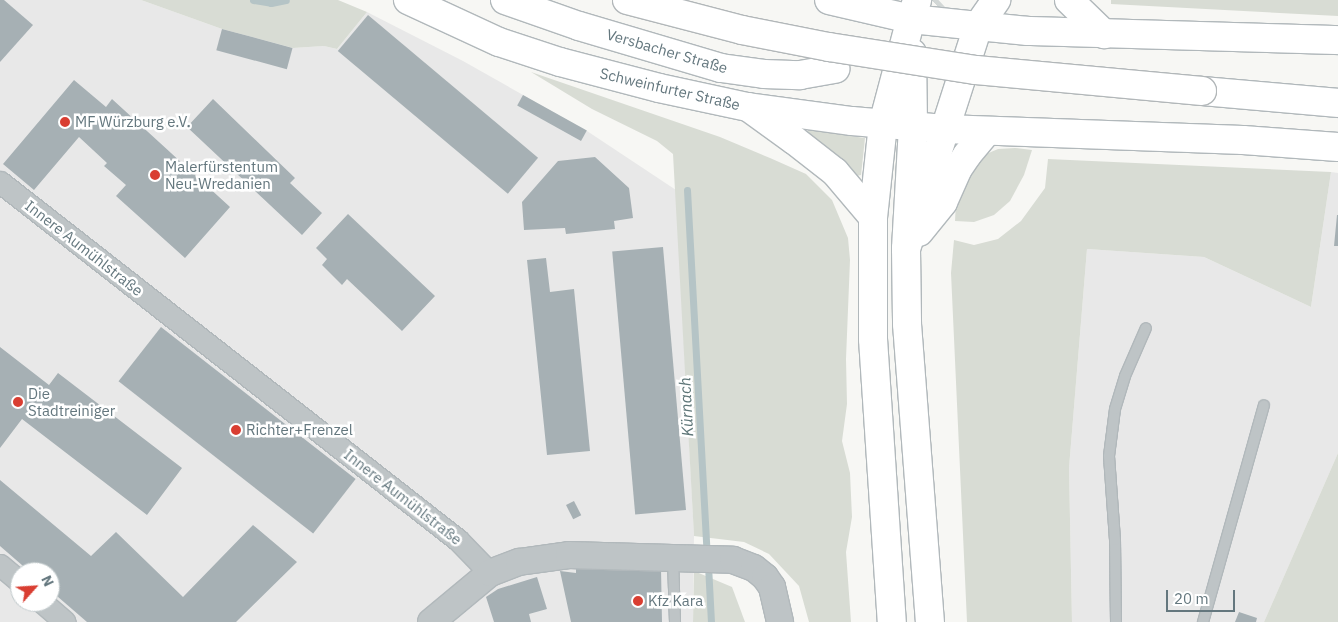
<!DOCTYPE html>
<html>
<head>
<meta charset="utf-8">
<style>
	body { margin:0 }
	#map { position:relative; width:1338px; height:622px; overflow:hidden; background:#f7f7f4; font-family:"IBM Plex Sans",sans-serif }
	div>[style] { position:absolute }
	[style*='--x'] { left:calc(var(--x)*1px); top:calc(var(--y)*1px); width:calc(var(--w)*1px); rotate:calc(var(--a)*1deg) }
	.built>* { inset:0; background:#e8e8e8 }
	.green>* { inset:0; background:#d8dcd4 }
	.stream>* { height:7px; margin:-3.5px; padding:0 3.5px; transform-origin:3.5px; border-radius:3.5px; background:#b5c4c6 }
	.building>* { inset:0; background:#a6b0b4; transform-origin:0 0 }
	.secondary-tunnel>* { height:28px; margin-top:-14px; transform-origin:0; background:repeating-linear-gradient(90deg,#d2d7d6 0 28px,transparent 0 42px) }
	.roads { filter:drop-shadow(1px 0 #b1b8bb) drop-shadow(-1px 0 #b1b8bb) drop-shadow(0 1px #b1b8bb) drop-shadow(0 -1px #b1b8bb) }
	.service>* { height:10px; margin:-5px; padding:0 5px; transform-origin:5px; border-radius:5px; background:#bec4c6 }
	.minor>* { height:21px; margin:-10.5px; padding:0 10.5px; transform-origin:10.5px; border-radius:10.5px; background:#bec4c6 }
	.tertiary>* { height:26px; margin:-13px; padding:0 13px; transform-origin:13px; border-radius:13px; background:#bec4c6 }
	.secondary>* { height:28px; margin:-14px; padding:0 14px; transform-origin:14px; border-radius:14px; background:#fff }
	.primary>* { height:28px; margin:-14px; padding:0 14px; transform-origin:14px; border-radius:14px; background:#fff }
	.trunk>* { height:28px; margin:-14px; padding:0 14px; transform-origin:14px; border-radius:14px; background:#fff }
	.bridges { filter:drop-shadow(1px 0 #b2b7b9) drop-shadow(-1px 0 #b2b7b9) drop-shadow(0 1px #b2b7b9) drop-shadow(0 -1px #b2b7b9) }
	.trunk-bridge>* { height:28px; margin:-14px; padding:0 14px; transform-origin:14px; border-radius:14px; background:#fff }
	.dots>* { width:14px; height:14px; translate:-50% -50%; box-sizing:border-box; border:2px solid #fff; border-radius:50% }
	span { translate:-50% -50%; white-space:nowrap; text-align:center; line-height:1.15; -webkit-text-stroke:5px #fff; paint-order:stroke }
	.street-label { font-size:15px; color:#64777e }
	.poi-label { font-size:15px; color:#64777e }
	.left { translate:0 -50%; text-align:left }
	.water-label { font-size:16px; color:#5e7678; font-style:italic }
	.north { position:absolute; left:10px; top:562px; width:50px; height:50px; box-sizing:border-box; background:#fff; border:1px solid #c1c9cb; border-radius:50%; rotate:64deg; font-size:14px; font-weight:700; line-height:20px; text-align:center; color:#64777e }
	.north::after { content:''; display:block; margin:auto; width:18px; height:22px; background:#d93e32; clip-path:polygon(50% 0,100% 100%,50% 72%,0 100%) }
	.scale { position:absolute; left:1166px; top:590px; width:69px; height:22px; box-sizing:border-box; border:2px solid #64777e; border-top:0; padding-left:6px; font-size:15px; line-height:18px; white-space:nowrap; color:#64777e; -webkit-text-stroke:4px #fff; paint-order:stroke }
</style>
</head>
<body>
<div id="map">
	<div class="built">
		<i style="clip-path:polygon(evenodd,0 0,141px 0,222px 29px,293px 48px,324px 46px,337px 49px,367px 12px,463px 61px,587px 131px,676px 190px,694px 536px,693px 622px,0 622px,0 0,20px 572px,50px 572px,50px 602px,20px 602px,20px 572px)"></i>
		<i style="clip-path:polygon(1331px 172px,1338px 173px,1338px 453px,1264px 622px,1072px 622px,1069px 468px,1087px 249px,1204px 257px,1311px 307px)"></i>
	</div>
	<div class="green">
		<i style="clip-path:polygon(141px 0,338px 0,367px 12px,337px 49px,324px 46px,293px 48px,222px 29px)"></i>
		<i style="clip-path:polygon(1111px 0,1338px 0,1338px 16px,1111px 4px)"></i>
		<i style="clip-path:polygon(531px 72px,720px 137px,770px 158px,806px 174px,832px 200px,848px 238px,850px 260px,846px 359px,847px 404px,842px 441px,850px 473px,852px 517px,846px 552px,851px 622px,809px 622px,799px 586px,769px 554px,744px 542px,694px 536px,673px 154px,657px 141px,592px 109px)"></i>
		<i style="clip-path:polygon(808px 130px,865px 138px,861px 175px,857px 176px,839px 156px,807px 133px)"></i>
		<i style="clip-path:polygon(1015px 148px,1032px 150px,1024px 175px,1010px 201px,994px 215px,974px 222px,955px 221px,956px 202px,967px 172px,984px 155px,998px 149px)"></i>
		<i style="clip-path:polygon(1048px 159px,1331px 172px,1311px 307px,1204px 257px,1087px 249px,1069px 468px,1072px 622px,967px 622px,951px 273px,954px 240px,974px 245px,998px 239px,1021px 221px,1045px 188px)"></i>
		<i style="clip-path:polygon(1338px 453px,1338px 622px,1264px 622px)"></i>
		<i style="clip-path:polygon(694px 571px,732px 587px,745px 622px,693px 622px)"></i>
	</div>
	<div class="stream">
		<i style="--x:253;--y:0;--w:18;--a:9"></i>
		<i style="--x:271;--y:3;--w:15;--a:-11"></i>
		<i style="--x:687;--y:190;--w:365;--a:86.9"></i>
		<i style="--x:708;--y:565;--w:57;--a:87"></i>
	</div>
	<div class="building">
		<i style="clip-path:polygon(0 0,4px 0,33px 25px,0 62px)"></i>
		<i style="left:368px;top:15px;width:222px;height:47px;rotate:40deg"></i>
		<i style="left:222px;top:29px;width:73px;height:22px;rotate:15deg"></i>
		<i style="clip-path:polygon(74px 80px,106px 107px,112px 99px,230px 207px,185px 258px,116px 196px,126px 185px,104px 166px,107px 163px,79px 137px,34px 190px,3px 164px)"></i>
		<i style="left:523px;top:95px;width:73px;height:12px;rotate:29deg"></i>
		<i style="clip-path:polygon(213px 99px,295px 178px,290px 183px,322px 213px,302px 235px,187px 127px)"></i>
		<i style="clip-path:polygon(595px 157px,629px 188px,633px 218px,614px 221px,615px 229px,566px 234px,565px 228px,524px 230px,522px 202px,558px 161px)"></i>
		<i style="clip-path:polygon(348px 214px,435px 296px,402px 331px,347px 279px,342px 285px,322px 265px,327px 259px,316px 248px)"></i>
		<i style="clip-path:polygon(1337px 215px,1338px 215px,1338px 246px,1334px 246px)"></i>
		<i style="left:663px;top:247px;width:264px;height:51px;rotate:85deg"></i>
		<i style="clip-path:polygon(546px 258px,550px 292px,574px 289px,590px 451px,547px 455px,527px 260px)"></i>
		<i style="left:161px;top:327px;width:247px;height:69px;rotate:38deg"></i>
		<i style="clip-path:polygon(0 347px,49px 385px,58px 373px,182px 468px,147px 515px,22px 419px,0 448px)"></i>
		<i style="clip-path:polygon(0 480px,91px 556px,116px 532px,183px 597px,253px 525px,297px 562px,236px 622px,87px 622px,50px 590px,50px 572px,30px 572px,0 546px)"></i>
		<i style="left:574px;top:501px;width:16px;height:9px;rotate:63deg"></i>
		<i style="clip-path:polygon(576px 566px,661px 568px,662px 622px,571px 622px,560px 571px,576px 573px)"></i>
		<i style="clip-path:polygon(537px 577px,547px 609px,529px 614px,531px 622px,494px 622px,486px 597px,498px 589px)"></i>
		<i style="clip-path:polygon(1239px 612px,1257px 618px,1256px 622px,1235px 622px)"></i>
	</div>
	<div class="secondary-tunnel">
		<i style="--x:904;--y:32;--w:47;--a:-43.3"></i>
	</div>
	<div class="roads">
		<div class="service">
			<i style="--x:673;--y:558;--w:64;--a:88.2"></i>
			<i style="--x:1116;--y:622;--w:82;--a:-90.7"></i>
			<i style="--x:1115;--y:540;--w:84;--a:-94.1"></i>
			<i style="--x:1109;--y:456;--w:47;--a:-82.7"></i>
			<i style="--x:1115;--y:409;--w:34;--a:-73"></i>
			<i style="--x:1125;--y:376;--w:52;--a:-66.4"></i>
			<i style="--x:1203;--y:622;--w:225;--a:-74.3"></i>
		</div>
		<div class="minor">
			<i style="--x:0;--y:182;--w:581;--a:38.01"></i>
			<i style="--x:458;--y:540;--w:46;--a:45.9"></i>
			<i style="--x:0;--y:565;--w:26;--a:40"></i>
			<i style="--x:42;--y:602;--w:30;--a:41"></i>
		</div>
		<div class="tertiary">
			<i style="--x:431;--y:622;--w:77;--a:-39.7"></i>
			<i style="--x:490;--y:573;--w:31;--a:-21"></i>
			<i style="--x:519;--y:562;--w:50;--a:-8"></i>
			<i style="--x:569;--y:555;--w:164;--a:1.7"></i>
			<i style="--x:733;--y:560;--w:22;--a:21"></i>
			<i style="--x:754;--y:568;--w:14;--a:39"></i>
			<i style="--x:765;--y:577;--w:12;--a:55"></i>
			<i style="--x:772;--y:587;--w:36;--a:77"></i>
		</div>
		<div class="secondary">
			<i style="--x:505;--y:0;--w:78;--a:19.4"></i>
			<i style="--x:579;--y:26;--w:148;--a:16.5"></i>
			<i style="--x:721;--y:68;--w:43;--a:7.9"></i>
			<i style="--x:764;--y:74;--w:36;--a:2"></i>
			<i style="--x:800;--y:75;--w:36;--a:-10"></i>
			<i style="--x:1069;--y:0;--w:49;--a:44.2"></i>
			<i style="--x:911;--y:19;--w:20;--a:-72"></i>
			<i style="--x:978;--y:26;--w:32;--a:-55"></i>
		</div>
		<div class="primary">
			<i style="--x:408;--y:0;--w:100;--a:24.8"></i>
			<i style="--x:499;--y:42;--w:64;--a:18.2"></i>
			<i style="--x:560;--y:62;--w:102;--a:14.7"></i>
			<i style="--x:659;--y:88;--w:91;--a:12.1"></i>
			<i style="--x:748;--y:107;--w:105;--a:7.7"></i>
			<i style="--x:852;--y:121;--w:93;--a:4.9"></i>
			<i style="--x:945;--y:129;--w:108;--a:-72.2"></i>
			<i style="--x:978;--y:26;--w:67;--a:-174"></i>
			<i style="--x:911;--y:19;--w:84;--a:-167"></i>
			<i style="--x:912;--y:53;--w:74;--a:89.2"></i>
			<i style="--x:883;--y:124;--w:109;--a:-75.1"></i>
		</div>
		<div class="trunk">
			<i style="--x:978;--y:26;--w:50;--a:5.7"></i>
			<i style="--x:1028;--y:31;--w:310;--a:1.7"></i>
			<i style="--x:1202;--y:91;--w:137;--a:5"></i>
			<i style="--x:748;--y:107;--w:57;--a:35.7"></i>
			<i style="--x:794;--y:140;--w:52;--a:38"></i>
			<i style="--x:835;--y:172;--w:59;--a:49.8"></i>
			<i style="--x:883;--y:124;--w:94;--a:96.1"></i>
			<i style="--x:873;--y:217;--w:122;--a:90"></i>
			<i style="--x:873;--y:339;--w:284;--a:86.2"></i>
			<i style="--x:913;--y:127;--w:122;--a:93.3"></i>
			<i style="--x:906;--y:249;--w:75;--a:89.2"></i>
			<i style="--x:907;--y:324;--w:299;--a:85.6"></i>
			<i style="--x:919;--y:232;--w:38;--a:-51"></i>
			<i style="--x:943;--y:202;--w:35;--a:-66"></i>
			<i style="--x:957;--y:170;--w:18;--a:-56"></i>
			<i style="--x:967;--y:155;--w:31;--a:-50"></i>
			<i style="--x:906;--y:249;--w:126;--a:-72"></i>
			<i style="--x:945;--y:129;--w:298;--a:2.1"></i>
			<i style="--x:1243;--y:140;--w:95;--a:4.2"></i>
		</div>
	</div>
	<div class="bridges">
		<div class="trunk-bridge">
			<i style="--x:627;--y:0;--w:119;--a:14.6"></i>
			<i style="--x:742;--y:30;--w:89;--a:11.1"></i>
			<i style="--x:829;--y:47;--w:149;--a:8.9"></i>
			<i style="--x:976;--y:70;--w:227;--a:5.3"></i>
		</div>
	</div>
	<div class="dots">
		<i style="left:65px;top:122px;background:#d93e32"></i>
		<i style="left:155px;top:175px;background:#d93e32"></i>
		<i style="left:18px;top:402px;background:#d93e32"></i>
		<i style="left:236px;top:430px;background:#d93e32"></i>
		<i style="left:638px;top:601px;background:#d93e32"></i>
	</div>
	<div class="street-label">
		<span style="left:667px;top:51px;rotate:16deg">Versbacher Straße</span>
		<span style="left:670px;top:89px;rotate:13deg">Schweinfurter Straße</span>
		<span style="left:84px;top:248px;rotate:38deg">Innere Aumühlstraße</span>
		<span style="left:403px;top:497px;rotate:38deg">Innere Aumühlstraße</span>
	</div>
	<div class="poi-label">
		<span class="left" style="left:75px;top:122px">MF Würzburg e.V.</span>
		<span class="left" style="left:165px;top:175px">Malerfürstentum<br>Neu-Wredanien</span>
		<span class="left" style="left:28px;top:402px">Die<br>Stadtreiniger</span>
		<span class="left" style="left:246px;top:430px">Richter+Frenzel</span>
		<span class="left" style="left:648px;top:601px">Kfz Kara</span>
	</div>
	<div class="water-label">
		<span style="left:686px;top:407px;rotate:-93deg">Kürnach</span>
	</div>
	<div class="north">N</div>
	<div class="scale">20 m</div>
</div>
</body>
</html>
